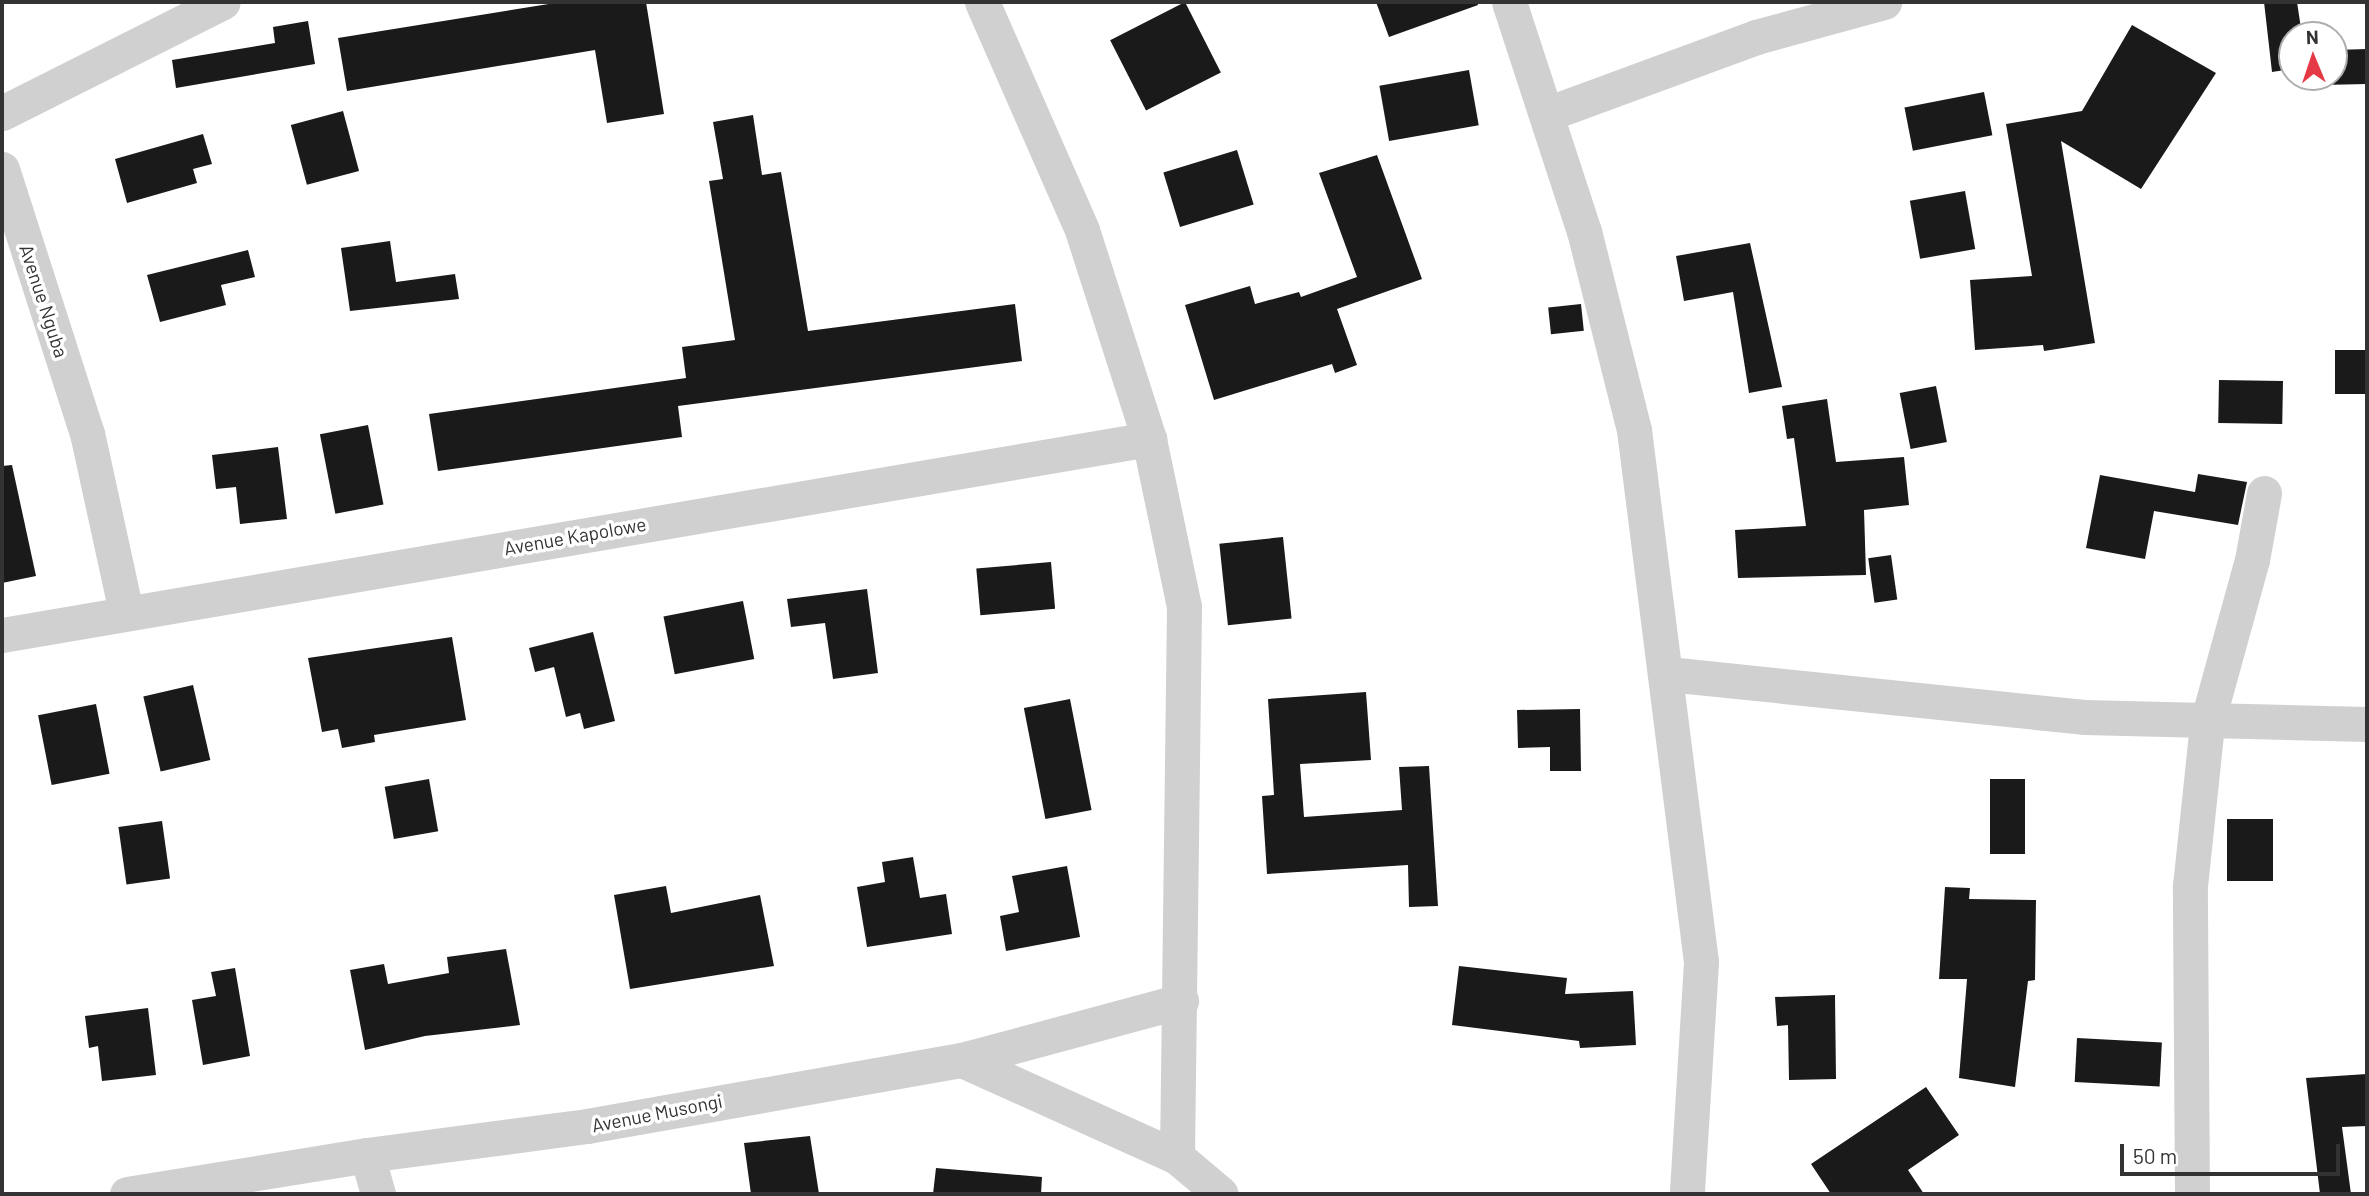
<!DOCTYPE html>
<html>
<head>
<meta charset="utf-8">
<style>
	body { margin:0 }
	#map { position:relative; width:2369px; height:1196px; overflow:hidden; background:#fff; font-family:Barlow,sans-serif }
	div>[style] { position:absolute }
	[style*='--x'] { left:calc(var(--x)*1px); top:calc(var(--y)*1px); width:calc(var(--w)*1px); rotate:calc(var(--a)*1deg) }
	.building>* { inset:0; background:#1a1a1a; transform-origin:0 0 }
	.minor>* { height:35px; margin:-17.5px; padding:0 17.5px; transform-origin:17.5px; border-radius:17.5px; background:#d0d0d0 }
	span { translate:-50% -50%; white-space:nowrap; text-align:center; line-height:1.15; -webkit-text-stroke:7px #fff; paint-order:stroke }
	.street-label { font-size:19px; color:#333 }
	.frame { position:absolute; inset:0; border:4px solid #333; pointer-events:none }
	.north { position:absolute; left:2278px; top:21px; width:70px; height:70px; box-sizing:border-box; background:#fff; border:2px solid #adadad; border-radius:50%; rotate:358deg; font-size:19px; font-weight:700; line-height:28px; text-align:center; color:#333 }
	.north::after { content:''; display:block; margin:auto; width:24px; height:32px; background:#e63946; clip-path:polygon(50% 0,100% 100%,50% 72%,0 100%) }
	.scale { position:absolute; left:2120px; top:1144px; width:220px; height:32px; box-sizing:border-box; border:4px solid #333; border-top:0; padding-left:9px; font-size:21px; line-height:24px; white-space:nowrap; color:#333; -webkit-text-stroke:5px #fff; paint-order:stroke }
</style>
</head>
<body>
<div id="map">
	<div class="building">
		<i style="clip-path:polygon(561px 2px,646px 2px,664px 114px,607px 123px,595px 50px,347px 91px,338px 38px)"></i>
		<i style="left:1185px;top:2px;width:79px;height:84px;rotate:63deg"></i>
		<i style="clip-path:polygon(1376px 2px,1477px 2px,1478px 5px,1389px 37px)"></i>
		<i style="clip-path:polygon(2264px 2px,2297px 2px,2302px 35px,2292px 35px,2292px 69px,2272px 72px)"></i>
		<i style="clip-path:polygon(308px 21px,315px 64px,176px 88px,172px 60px,275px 43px,273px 27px)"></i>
		<i style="clip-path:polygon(2132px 25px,2216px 73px,2141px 189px,2061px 141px,2095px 343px,2044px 351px,2043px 345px,1975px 350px,1970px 280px,2032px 276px,2006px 124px,2082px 111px)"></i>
		<i style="clip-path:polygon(2367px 49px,2367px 84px,2321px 85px,2320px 77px,2334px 77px,2334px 50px)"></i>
		<i style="left:1469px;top:70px;width:56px;height:91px;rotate:80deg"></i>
		<i style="left:1984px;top:92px;width:44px;height:81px;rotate:79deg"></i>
		<i style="left:343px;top:111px;width:62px;height:54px;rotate:75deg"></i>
		<i style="clip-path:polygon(753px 115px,762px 175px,781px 172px,808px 331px,1015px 304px,1022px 361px,678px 406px,682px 437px,438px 471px,429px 414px,686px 378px,682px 347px,735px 340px,709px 181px,723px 179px,713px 122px)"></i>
		<i style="clip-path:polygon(203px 134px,212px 164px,193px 169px,197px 183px,127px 203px,115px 159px)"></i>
		<i style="left:1237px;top:150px;width:57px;height:77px;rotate:73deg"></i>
		<i style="clip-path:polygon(1377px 155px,1422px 279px,1337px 309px,1357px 365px,1335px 373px,1332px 364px,1214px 400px,1185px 305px,1250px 286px,1255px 304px,1299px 292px,1301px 297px,1357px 277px,1319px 173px)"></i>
		<i style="left:1965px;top:191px;width:59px;height:56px;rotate:80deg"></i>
		<i style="clip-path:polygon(390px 241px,396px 282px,455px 274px,459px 299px,350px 311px,341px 248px)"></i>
		<i style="clip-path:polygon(1750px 243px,1782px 387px,1749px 393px,1733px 292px,1684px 301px,1676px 256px)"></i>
		<i style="clip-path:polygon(248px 250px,255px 277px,221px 285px,226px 305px,160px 322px,147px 275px)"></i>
		<i style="left:1581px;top:304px;width:27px;height:33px;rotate:84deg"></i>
		<i style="left:2367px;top:350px;width:44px;height:32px;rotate:90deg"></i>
		<i style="left:2219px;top:380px;width:64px;height:43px;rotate:1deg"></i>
		<i style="left:1936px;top:386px;width:57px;height:37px;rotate:79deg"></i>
		<i style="clip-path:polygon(1827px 399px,1836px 462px,1904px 457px,1909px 505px,1864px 510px,1866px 575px,1738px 578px,1735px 530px,1806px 526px,1794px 438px,1787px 439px,1782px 406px)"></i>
		<i style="left:368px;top:425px;width:81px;height:49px;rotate:79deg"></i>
		<i style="clip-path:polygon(278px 447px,287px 519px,240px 524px,236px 487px,216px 489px,212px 455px)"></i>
		<i style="clip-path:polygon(12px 465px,36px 576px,2px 583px,2px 466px)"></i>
		<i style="clip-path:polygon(2198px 474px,2247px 482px,2238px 525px,2154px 511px,2145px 559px,2086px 548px,2100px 475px,2195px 492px)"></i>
		<i style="left:1283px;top:537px;width:82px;height:64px;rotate:84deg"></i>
		<i style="left:1891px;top:555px;width:45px;height:23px;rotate:82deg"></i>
		<i style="left:1051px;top:562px;width:47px;height:75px;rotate:85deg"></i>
		<i style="clip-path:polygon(867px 589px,878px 673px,833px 679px,825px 623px,791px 627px,787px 599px)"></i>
		<i style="left:743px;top:601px;width:59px;height:81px;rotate:79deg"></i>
		<i style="clip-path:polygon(593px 632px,615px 721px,584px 729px,580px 713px,566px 717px,554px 667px,535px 672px,529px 648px)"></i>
		<i style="clip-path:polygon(452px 637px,466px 720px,374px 735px,375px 742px,342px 748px,338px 729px,322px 732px,308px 658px)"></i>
		<i style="left:193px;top:685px;width:77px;height:51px;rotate:77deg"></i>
		<i style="clip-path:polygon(1366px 692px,1371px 760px,1300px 764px,1304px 817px,1402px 810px,1399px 767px,1429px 766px,1438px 906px,1409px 907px,1408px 865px,1267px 874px,1262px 796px,1274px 795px,1268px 699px)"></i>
		<i style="left:1070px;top:699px;width:113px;height:47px;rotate:79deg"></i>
		<i style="left:96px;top:704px;width:71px;height:59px;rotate:79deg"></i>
		<i style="clip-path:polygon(1580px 709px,1581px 771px,1550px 771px,1550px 747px,1518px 748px,1517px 710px)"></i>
		<i style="left:429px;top:779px;width:53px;height:45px;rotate:80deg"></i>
		<i style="left:1990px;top:779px;width:35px;height:75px"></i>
		<i style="left:2227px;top:819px;width:46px;height:62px"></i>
		<i style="left:162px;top:821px;width:58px;height:44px;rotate:82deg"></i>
		<i style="clip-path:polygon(913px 857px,920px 898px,946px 894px,952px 934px,867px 947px,857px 887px,885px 882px,882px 862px)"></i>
		<i style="clip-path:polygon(1067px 866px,1080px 937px,1006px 951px,1000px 916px,1019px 912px,1012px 876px)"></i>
		<i style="clip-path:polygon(666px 886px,671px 913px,760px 895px,774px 966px,630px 989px,614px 895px)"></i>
		<i style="clip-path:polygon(1945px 887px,1970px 888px,1969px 899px,2036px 900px,2035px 980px,2028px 981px,2015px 1087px,1959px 1078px,1967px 979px,1939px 979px)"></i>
		<i style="clip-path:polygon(506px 949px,520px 1025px,425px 1036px,365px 1050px,350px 970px,384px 964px,388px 984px,449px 973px,447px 957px)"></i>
		<i style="clip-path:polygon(1459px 966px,1567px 978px,1565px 994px,1633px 991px,1636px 1045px,1580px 1048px,1579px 1041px,1452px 1025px)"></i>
		<i style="clip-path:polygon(235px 968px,250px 1056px,203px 1065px,192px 1000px,216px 996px,211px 972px)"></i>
		<i style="clip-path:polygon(1835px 995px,1836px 1079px,1789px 1080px,1788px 1025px,1777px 1026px,1775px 997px)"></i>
		<i style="clip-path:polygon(148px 1008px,156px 1075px,102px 1081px,98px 1046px,89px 1048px,85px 1016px)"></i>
		<i style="left:2077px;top:1038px;width:85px;height:44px;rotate:3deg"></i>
		<i style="clip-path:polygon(2367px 1074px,2367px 1126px,2342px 1127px,2351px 1194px,2320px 1194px,2306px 1078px)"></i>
		<i style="clip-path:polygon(1926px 1087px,1959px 1135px,1908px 1170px,1924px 1194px,1831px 1194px,1811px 1164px)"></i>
		<i style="clip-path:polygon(810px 1136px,819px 1194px,751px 1194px,744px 1143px)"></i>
		<i style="clip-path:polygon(936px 1168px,1042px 1177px,1041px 1194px,933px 1194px)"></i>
	</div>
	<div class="minor">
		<i style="--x:982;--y:2;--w:249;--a:66.3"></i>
		<i style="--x:1082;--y:230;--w:219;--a:72.2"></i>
		<i style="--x:1149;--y:439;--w:171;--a:78.2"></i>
		<i style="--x:1184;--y:606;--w:551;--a:90.73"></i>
		<i style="--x:1177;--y:1157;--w:57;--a:40.1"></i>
		<i style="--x:1509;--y:2;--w:241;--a:71.9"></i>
		<i style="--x:1584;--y:231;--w:205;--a:75.9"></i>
		<i style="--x:1634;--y:430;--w:536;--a:82.82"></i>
		<i style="--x:1701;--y:962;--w:232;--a:93.5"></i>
		<i style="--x:2;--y:113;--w:247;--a:-26.7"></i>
		<i style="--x:1547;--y:114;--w:223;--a:-20.2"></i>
		<i style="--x:1756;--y:37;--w:133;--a:-15.3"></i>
		<i style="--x:2;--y:169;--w:277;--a:72.2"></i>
		<i style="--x:87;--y:433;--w:183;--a:77.7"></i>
		<i style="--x:2;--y:635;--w:1164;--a:-9.7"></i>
		<i style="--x:1668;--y:674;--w:418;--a:5.9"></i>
		<i style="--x:2084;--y:717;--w:283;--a:1.4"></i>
		<i style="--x:962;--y:1060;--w:236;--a:24.3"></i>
		<i style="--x:367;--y:1155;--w:41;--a:74.2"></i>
		<i style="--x:127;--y:1194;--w:243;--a:-9.2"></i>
		<i style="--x:367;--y:1155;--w:222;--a:-7.5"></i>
		<i style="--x:587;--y:1126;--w:381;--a:-10"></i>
		<i style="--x:962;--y:1060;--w:227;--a:-15.1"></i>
		<i style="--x:2192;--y:1194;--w:308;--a:-90.4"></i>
		<i style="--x:2190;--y:886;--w:164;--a:-84"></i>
		<i style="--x:2207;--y:723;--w:169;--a:-74.6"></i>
		<i style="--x:2252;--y:560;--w:68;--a:-79.8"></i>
	</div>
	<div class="street-label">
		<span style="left:44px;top:301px;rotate:72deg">Avenue Nguba</span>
		<span style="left:575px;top:536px;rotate:-10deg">Avenue Kapolowe</span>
		<span style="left:657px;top:1113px;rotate:-11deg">Avenue Musongi</span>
	</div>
	<div class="frame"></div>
	<div class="north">N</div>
	<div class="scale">50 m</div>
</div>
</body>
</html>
